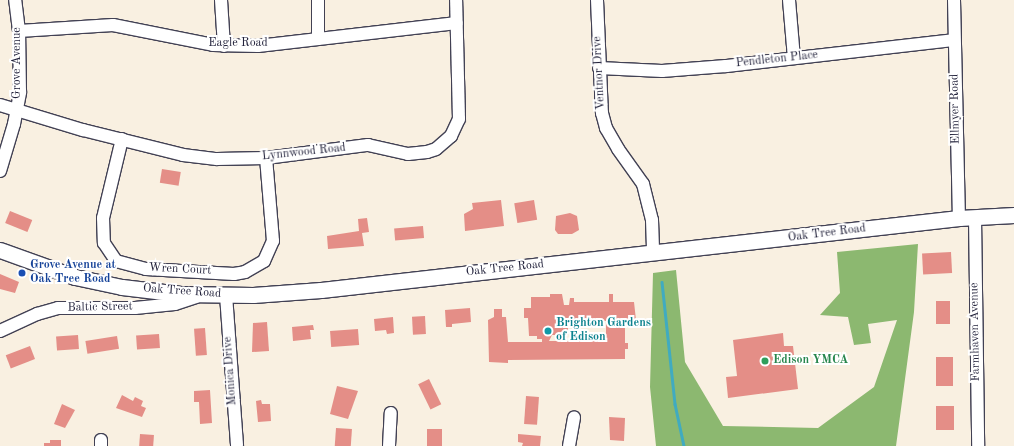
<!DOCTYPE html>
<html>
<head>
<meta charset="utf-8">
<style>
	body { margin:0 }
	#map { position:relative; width:1014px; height:446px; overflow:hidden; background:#f9f0e1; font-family:"Old Standard TT",serif }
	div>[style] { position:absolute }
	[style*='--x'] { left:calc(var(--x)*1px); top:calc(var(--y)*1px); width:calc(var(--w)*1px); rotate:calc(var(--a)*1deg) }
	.forest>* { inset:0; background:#8cb870 }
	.stream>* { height:2.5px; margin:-1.25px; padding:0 1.25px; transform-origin:1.25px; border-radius:1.25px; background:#40abc0 }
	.building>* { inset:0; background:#e48e87; transform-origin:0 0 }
	.roads { filter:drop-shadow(1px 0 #424154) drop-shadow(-1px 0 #424154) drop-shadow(0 1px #424154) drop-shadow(0 -1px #424154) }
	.minor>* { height:12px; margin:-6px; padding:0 6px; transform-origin:6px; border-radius:6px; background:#fff }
	.major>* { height:15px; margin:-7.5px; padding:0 7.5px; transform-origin:7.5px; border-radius:7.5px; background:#fff }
	.dots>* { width:11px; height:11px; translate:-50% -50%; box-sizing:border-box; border:2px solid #fff; border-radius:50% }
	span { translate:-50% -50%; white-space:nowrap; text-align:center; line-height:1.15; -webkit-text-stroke:4px #fff; paint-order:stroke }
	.street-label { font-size:12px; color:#22223b }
	.transit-label { font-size:12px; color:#164399; font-weight:700 }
	.left { translate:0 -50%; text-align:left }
	.culture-label { font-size:12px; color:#0d838f; font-weight:700 }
	.leisure-label { font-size:12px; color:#27864d; font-weight:700 }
</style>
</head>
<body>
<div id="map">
	<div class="forest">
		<i style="clip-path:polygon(918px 244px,914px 312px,896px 446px,656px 446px,650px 387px,653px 273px,676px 270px,685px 362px,723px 426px,818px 428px,874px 387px,897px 320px,868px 324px,871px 343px,854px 345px,848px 317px,820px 315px,840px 293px,837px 252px)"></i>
	</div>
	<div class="stream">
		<i style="--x:662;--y:282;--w:123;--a:83.9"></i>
		<i style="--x:675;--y:404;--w:43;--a:77.9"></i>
	</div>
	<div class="building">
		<i style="left:162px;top:169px;width:19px;height:14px;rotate:9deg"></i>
		<i style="clip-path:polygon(501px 200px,504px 226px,465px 231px,464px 214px,473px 209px,472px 203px)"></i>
		<i style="left:534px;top:200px;width:20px;height:20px;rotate:81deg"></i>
		<i style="left:10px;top:211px;width:24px;height:13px;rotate:22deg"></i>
		<i style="clip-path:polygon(570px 213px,577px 216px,579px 230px,572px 234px,558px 234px,555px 230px,556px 216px)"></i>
		<i style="clip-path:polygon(367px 218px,369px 232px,362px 233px,364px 246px,328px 249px,327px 236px,359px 231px,358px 219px)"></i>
		<i style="left:423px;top:226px;width:12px;height:29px;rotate:85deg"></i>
		<i style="left:951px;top:252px;width:21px;height:29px;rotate:87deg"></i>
		<i style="clip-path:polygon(0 274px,19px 282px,15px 293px,0 289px)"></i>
		<i style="clip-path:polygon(evenodd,550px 294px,562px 294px,564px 305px,569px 305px,570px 298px,574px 298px,574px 302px,609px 302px,609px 294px,613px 294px,613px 302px,634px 302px,636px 320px,625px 321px,625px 343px,628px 343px,628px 349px,625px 349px,625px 359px,508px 360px,508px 363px,489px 362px,488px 320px,494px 317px,494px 309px,502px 309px,502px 317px,506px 317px,508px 342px,542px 342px,542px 339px,537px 339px,537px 336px,529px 336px,528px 318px,524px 318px,524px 308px,531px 308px,531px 297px,550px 297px,550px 294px,606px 321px,606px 341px,549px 341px,552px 335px,568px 335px,568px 323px,606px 321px)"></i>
		<i style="left:936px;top:301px;width:14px;height:23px"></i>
		<i style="clip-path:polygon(470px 308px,471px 322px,452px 324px,452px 327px,446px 327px,445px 310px)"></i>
		<i style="left:425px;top:316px;width:18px;height:13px;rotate:87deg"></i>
		<i style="clip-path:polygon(393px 317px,394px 333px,387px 334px,386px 330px,375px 331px,374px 319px)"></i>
		<i style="clip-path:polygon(267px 322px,269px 351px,252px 352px,253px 323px)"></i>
		<i style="clip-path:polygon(313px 325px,314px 330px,310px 330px,311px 339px,293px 341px,292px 327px)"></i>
		<i style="left:205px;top:328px;width:27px;height:11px;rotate:86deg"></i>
		<i style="left:358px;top:329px;width:16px;height:28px;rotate:86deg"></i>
		<i style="clip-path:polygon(783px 333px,784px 346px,793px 346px,798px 389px,728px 398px,726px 377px,737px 376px,733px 340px)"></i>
		<i style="left:159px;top:334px;width:14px;height:23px;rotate:86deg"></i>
		<i style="left:78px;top:335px;width:14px;height:22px;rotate:86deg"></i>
		<i style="left:117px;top:336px;width:13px;height:32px;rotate:81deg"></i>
		<i style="left:30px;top:346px;width:14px;height:26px;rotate:69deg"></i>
		<i style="left:936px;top:357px;width:17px;height:29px"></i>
		<i style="left:429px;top:379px;width:28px;height:12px;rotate:64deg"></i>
		<i style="clip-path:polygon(337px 386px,358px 391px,348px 419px,330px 414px)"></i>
		<i style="clip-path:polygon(210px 390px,212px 423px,200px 424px,199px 402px,194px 402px,194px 391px)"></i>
		<i style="clip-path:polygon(122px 395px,133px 401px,135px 397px,143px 401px,141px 406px,146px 408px,142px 417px,116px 408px)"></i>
		<i style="left:526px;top:396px;width:13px;height:28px;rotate:4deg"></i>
		<i style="clip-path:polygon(261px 400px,262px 404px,270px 404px,271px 421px,258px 422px,256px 401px)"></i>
		<i style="clip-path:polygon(62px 404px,75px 410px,65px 428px,54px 424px)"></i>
		<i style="left:936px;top:406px;width:18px;height:24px"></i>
		<i style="clip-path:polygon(609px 417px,625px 418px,624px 441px,610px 440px)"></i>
		<i style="left:336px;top:428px;width:16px;height:18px;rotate:4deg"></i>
		<i style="left:427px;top:429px;width:15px;height:17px"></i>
		<i style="left:140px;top:434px;width:14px;height:12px;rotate:4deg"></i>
		<i style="clip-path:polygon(518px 434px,541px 436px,540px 446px,522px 446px,523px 443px,518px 442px)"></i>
		<i style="clip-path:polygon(50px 440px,61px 440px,61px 446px,44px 446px,44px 443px,50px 443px)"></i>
	</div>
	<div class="roads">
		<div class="minor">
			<i style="--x:221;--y:0;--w:46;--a:86.3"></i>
			<i style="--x:318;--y:0;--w:39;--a:90"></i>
			<i style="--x:597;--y:0;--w:113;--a:87.5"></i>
			<i style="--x:602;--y:113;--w:16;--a:75"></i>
			<i style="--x:606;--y:128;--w:24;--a:60"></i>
			<i style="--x:618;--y:149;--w:43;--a:54.5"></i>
			<i style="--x:643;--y:184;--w:37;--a:76"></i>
			<i style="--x:652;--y:220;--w:33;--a:88"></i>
			<i style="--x:789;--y:0;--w:58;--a:85.1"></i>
			<i style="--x:954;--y:0;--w:218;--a:88.7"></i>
			<i style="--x:19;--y:31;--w:94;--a:-3.7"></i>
			<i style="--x:113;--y:25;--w:102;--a:11.3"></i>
			<i style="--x:213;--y:45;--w:45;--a:1.3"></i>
			<i style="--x:258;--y:46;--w:200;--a:-6.6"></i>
			<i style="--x:599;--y:68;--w:63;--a:2.7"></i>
			<i style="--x:662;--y:71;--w:64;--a:-4.5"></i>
			<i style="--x:726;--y:66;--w:229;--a:-6.5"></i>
			<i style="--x:0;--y:105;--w:87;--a:16.8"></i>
			<i style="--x:83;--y:130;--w:103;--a:14"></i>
			<i style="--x:183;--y:155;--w:34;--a:7"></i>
			<i style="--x:217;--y:159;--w:49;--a:-1.2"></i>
			<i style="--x:266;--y:158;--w:103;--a:-7.3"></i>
			<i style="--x:368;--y:145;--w:41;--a:12.7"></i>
			<i style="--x:408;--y:154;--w:19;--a:-6"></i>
			<i style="--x:427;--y:152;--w:9;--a:-18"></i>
			<i style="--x:436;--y:149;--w:20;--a:-41"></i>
			<i style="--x:451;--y:136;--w:19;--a:-65"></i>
			<i style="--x:459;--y:119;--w:119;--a:-91.4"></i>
			<i style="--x:122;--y:139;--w:81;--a:103.5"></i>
			<i style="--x:103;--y:218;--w:25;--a:88"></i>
			<i style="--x:104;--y:243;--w:22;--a:56"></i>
			<i style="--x:116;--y:261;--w:31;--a:15"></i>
			<i style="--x:146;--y:269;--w:88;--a:3.3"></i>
			<i style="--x:234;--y:274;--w:11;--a:-10"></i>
			<i style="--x:245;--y:272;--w:22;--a:-30"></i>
			<i style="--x:264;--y:261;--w:22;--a:-66"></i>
			<i style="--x:273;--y:241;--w:83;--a:-94.8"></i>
			<i style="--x:0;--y:171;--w:49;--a:-73.4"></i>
			<i style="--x:14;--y:124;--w:33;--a:-79"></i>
			<i style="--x:20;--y:92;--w:61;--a:-90.9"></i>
			<i style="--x:19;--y:31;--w:31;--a:-97"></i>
			<i style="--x:975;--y:217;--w:229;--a:89.2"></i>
			<i style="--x:226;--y:295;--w:151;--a:85.8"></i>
			<i style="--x:0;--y:331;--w:41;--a:-24.7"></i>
			<i style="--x:37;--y:314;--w:22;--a:-16"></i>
			<i style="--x:58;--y:308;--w:77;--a:0"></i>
			<i style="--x:135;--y:308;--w:40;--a:-5.7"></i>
			<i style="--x:175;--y:304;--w:23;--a:-18"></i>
			<i style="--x:101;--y:446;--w:6;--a:-90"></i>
			<i style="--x:389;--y:446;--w:33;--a:-87"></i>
			<i style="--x:569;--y:446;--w:29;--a:-80"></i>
		</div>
		<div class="major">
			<i style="--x:0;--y:250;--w:80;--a:19.8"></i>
			<i style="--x:75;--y:277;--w:48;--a:12"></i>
			<i style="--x:122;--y:287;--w:59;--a:6.8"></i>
			<i style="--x:181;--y:294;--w:72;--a:0.8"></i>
			<i style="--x:253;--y:295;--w:68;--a:-4.2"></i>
			<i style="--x:321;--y:290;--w:642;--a:-6.44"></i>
			<i style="--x:959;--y:218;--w:55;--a:-3.1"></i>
		</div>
	</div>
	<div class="dots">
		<i style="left:22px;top:273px;background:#1a4fb4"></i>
		<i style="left:548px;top:331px;background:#0f9aa8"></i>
		<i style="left:765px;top:361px;background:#2e9e5b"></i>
	</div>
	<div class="street-label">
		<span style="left:238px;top:44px">Eagle Road</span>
		<span style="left:777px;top:60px;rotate:-6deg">Pendleton Place</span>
		<span style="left:18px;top:63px;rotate:-90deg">Grove Avenue</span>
		<span style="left:600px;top:73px;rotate:-93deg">Ventnor Drive</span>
		<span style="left:956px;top:109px;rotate:-91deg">Ellmyer Road</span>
		<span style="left:304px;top:153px;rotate:-6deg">Lynnwood Road</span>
		<span style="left:827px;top:234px;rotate:-7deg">Oak Tree Road</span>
		<span style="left:505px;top:269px;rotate:-6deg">Oak Tree Road</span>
		<span style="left:180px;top:270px;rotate:3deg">Wren Court</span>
		<span style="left:182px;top:292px;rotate:4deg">Oak Tree Road</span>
		<span style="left:100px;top:308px;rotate:-1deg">Baltic Street</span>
		<span style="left:976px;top:332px;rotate:-91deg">Farmhaven Avenue</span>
		<span style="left:231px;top:371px;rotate:-94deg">Monica Drive</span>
	</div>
	<div class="transit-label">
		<span class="left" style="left:30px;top:273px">Grove Avenue at<br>Oak Tree Road</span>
	</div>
	<div class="culture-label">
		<span class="left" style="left:556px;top:331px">Brighton Gardens<br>of Edison</span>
	</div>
	<div class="leisure-label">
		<span class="left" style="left:773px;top:361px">Edison YMCA</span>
	</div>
</div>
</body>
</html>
